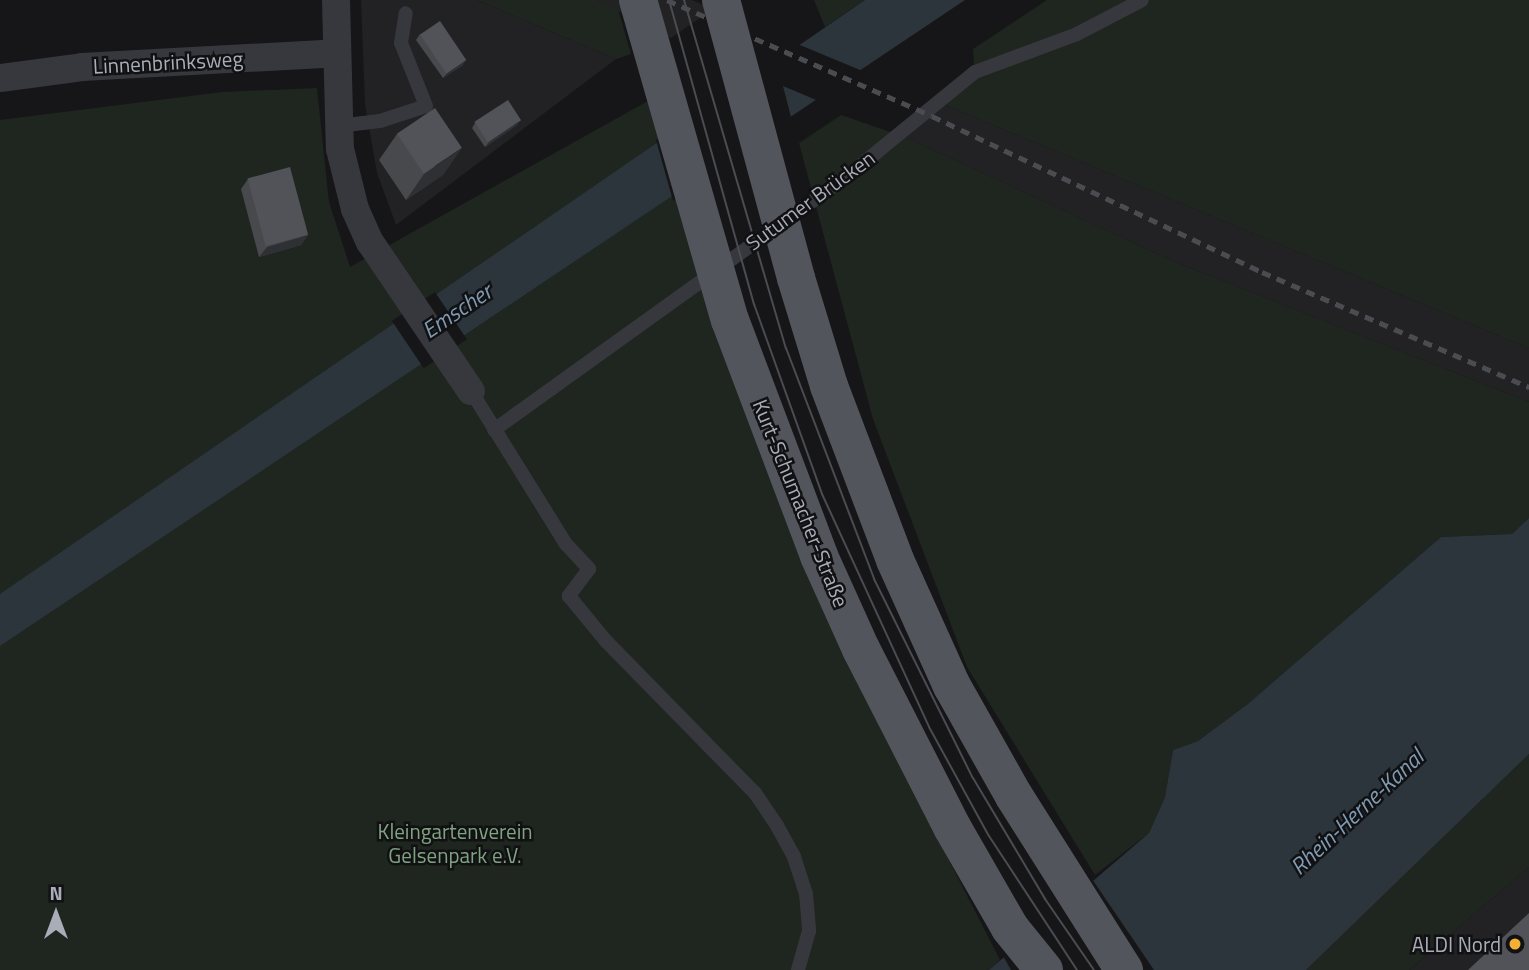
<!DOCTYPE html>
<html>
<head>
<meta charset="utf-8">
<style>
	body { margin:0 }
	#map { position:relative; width:1529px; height:970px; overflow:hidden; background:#161618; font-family:"Titillium Web",sans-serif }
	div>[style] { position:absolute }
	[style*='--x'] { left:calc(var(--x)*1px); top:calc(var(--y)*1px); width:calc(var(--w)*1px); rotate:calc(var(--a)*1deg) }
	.built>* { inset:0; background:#222225 }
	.green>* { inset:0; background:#1e261f }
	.water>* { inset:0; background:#2c353c }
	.pier>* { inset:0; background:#161618; transform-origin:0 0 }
	.service>* { height:14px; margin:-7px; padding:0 7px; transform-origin:7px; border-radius:7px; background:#37383d }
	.minor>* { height:28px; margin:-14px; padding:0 14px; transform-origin:14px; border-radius:14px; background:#37383d }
	.primary>* { height:38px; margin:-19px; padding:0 19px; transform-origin:19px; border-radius:19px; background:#53555c }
	.tram>* { height:2px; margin:-1px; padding:0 1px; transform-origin:1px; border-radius:1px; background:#4a4c52 }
	.rail>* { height:5px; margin-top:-2.5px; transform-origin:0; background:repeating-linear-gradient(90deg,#4a4c52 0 9px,transparent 0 16px) }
	.primary-bridge>* { height:38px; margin:-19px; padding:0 19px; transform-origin:19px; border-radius:19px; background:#53555c }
	.wall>* { inset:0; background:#47494d }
	.shaded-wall>* { inset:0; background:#2f3033 }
	.building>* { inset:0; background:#525359; transform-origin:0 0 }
	.dots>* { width:19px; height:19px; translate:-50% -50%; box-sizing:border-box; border:4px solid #111113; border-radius:50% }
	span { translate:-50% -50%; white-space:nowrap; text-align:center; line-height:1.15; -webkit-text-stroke:5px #111113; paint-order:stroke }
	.street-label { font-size:21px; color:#a8adb8 }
	.park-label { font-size:21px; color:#7fa381 }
	.poi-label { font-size:21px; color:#a8adb8 }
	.right { translate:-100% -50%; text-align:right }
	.water-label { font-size:23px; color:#7f9bb3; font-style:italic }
	.north { position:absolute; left:21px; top:879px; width:70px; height:70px; -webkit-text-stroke:5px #111113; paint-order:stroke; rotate:0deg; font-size:19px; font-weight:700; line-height:28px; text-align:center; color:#a8adb8 }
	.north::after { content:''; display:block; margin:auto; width:24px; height:32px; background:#a8adb8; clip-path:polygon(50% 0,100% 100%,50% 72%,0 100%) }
</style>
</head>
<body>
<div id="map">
	<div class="built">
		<i style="clip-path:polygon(361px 0,477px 0,616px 59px,396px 225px,377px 173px,365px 104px)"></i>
		<i style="clip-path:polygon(597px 0,692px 0,713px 9px,671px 38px)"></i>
		<i style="clip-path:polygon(945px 105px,1529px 348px,1529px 402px,1175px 262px,905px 137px)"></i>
		<i style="clip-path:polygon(1529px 867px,1529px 970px,1409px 970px)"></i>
	</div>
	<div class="green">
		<i style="clip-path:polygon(477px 0,597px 0,618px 9px,631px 54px,616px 59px)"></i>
		<i style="clip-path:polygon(814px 0,865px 0,825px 27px)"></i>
		<i style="clip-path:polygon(1047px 0,1529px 0,1529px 348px,945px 105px,975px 81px,973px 49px)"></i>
		<i style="clip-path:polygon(317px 88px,329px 202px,350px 267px,648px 101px,835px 637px,1000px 960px,989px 970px,0 970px,0 120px,222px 92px)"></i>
		<i style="clip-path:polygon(841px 115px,905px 137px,1175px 262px,1529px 402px,1529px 518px,1512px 534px,1441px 537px,1249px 703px,1198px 741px,1173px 750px,1165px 797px,1149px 833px,1095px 875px,967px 667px,873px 419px,799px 143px)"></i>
		<i style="clip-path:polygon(1529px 754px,1529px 867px,1409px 970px,1306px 970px)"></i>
	</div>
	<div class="water">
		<i style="clip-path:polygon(865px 0,965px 0,0 646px,0 594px)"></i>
		<i style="clip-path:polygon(1529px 518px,1529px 754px,1306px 970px,989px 970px,1149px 833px,1165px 797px,1173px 750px,1198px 741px,1249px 703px,1441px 537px,1512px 534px)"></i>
	</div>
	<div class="pier">
		<i style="clip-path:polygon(795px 43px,865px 72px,821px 102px,783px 86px,792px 121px,673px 201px,656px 140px)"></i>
		<i style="left:435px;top:292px;width:57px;height:52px;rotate:56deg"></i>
		<i style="clip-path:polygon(1090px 876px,1154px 970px,1011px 970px,1002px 954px)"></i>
	</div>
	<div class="service">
		<i style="--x:338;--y:126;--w:42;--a:-6.8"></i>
		<i style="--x:380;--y:121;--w:48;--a:-18.1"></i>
		<i style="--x:426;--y:106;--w:68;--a:-111.6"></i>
		<i style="--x:401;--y:43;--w:30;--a:-81"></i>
		<i style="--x:471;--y:391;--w:180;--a:58.2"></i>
		<i style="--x:566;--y:544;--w:34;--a:47"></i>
		<i style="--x:589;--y:569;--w:34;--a:127"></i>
		<i style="--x:569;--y:596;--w:57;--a:50.7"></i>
		<i style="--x:605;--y:640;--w:214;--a:45.6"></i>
		<i style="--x:755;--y:793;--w:37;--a:56"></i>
		<i style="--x:776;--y:824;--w:38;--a:61"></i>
		<i style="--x:794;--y:857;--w:39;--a:72"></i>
		<i style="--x:806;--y:894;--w:37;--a:85"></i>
		<i style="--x:809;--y:931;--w:41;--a:105.8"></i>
		<i style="--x:494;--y:430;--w:432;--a:-35.7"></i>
		<i style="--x:845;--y:178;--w:168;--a:-39.2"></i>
		<i style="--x:975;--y:72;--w:109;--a:-20.4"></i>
		<i style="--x:1077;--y:34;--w:73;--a:-27.6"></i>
	</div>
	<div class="minor">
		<i style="--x:336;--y:0;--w:149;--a:88.5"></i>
		<i style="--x:340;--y:149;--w:62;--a:76"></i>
		<i style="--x:355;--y:209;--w:36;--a:66"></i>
		<i style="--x:370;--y:242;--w:180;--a:55.9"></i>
		<i style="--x:0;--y:78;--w:83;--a:-7.6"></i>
		<i style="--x:82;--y:67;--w:255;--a:-3.1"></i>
	</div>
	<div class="primary">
		<i style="--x:796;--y:278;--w:113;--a:73"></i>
		<i style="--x:829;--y:386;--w:186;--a:69.2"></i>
		<i style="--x:895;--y:560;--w:138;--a:65.7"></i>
		<i style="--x:952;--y:686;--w:126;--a:60.6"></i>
		<i style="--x:1014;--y:796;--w:206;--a:57.7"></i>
		<i style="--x:730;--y:320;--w:252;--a:69.3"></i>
		<i style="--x:819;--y:556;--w:102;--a:65.7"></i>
		<i style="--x:861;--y:649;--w:200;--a:62.9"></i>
		<i style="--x:952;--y:827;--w:116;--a:60.1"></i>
		<i style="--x:1010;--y:928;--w:54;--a:51"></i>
	</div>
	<div class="tram">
		<i style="--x:669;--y:0;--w:316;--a:74.4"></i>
		<i style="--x:754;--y:304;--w:202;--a:70.3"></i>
		<i style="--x:822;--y:494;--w:256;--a:65.3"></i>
		<i style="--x:929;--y:727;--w:124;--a:61.2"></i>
		<i style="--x:989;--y:836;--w:160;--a:56.7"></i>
		<i style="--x:684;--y:0;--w:363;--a:73.7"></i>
		<i style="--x:786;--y:348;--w:247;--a:69.1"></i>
		<i style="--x:874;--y:579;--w:222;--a:63.6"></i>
		<i style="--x:973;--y:778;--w:141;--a:59.2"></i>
		<i style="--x:1045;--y:899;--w:86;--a:55.4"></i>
	</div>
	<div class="rail">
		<i style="--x:667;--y:0;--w:289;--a:23.6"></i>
		<i style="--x:932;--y:116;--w:365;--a:25.3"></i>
		<i style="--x:1262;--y:272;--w:291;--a:23.3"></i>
	</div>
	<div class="primary-bridge">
		<i style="--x:638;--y:0;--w:333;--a:74"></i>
		<i style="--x:721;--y:0;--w:288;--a:74.9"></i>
	</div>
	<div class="wall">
		<i style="clip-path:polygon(420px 34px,463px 65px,443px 78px,416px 40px)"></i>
		<i style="clip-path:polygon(475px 123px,517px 125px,485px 147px,472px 128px)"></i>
		<i style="clip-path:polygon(397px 134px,444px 174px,406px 200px,379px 160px)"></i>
		<i style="clip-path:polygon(248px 179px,308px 235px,301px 245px,259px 257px,241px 189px)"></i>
	</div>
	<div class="shaded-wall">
		<i style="clip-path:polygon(466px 60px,463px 65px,443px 78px,447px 73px)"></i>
		<i style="clip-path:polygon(521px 120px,517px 125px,485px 147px,489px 142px)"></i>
		<i style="clip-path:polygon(462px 148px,444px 174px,406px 200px,424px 174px)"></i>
		<i style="clip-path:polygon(308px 235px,301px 245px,259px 257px,267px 247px)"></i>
	</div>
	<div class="building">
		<i style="left:440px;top:21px;width:47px;height:24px;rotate:56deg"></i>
		<i style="left:508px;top:100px;width:24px;height:40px;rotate:57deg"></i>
		<i style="left:435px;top:108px;width:48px;height:46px;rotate:56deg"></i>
		<i style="left:290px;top:167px;width:70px;height:44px;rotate:75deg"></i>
		<i style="clip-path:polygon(1529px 913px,1529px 970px,1468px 970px)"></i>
	</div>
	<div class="dots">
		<i style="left:1515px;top:944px;background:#f2b134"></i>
	</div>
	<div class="street-label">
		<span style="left:168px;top:62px;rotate:-3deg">Linnenbrinksweg</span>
		<span style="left:810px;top:200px;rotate:-36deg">Sutumer Brücken</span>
		<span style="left:801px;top:503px;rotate:68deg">Kurt-Schumacher-Straße</span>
	</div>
	<div class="park-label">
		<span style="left:455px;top:843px">Kleingartenverein<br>Gelsenpark e.V.</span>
	</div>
	<div class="poi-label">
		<span class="right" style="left:1501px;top:944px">ALDI Nord</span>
	</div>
	<div class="water-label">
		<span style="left:457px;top:311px;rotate:-34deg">Emscher</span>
		<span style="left:1357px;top:812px;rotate:-43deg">Rhein-Herne-Kanal</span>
	</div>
	<div class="north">N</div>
</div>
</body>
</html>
